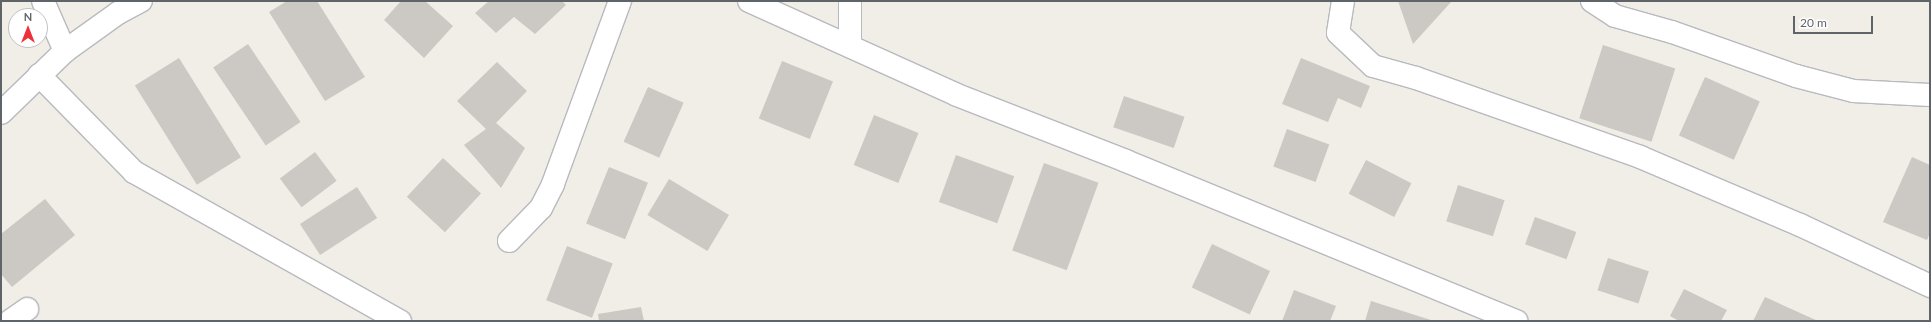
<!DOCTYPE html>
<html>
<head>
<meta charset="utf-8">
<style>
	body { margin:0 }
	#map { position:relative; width:1931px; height:322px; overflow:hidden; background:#f1ede7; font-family:Lato,sans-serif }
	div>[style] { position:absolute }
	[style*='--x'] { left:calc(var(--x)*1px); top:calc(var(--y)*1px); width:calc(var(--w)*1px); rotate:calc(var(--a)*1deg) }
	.building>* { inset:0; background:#ccc8c3; transform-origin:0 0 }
	.roads { filter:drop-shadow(1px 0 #b7babe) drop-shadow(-1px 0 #b7babe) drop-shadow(0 1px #b7babe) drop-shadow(0 -1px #b7babe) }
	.minor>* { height:22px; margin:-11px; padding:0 11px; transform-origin:11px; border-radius:11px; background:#fff }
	span { translate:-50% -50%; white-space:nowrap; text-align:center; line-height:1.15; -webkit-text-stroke:3px #fff; paint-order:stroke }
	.frame { position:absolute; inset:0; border:2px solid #5e6468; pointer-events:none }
	.north { position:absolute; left:8px; top:8px; width:40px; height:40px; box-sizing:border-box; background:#fff; border:1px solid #bfc1c3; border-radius:50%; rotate:0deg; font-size:11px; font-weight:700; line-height:16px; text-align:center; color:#5e6468 }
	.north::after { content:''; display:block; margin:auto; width:14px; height:18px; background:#ee303a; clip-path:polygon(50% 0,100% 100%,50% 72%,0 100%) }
	.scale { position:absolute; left:1793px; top:16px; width:80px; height:18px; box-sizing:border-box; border:2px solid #5e6468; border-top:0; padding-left:5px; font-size:12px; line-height:14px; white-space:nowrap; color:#5e6468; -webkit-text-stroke:3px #fff; paint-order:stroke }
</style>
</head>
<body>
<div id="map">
	<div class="building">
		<i style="clip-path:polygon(287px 1px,317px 1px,365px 77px,325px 101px,269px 12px)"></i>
		<i style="clip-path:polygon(401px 1px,425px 1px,453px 26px,424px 58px,384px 20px)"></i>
		<i style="clip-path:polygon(489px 1px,562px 1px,566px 5px,535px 34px,514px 17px,496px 33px,475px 13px)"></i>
		<i style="clip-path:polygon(1398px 1px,1452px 1px,1413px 44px)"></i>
		<i style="left:248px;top:44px;width:94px;height:42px;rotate:56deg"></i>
		<i style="left:1603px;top:45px;width:76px;height:77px;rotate:18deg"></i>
		<i style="left:179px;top:58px;width:117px;height:52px;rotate:58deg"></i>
		<i style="clip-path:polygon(1301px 58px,1370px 86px,1361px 108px,1338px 98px,1328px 122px,1282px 104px)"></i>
		<i style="left:782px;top:61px;width:55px;height:62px;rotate:22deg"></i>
		<i style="clip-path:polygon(497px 62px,527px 91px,496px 123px,525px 148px,501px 188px,464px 145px,486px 129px,457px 101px)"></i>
		<i style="left:1705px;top:77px;width:60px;height:64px;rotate:24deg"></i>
		<i style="left:648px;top:87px;width:39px;height:60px;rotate:24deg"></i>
		<i style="left:1124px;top:96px;width:64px;height:33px;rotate:19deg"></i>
		<i style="left:874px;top:115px;width:48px;height:54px;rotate:22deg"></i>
		<i style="left:1287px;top:129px;width:45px;height:40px;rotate:20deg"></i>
		<i style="left:315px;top:152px;width:36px;height:44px;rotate:53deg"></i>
		<i style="left:956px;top:155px;width:62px;height:50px;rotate:20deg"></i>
		<i style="clip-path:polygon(1912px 157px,1930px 165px,1930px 233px,1927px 240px,1883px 222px)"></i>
		<i style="left:443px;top:158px;width:52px;height:53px;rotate:43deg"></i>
		<i style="left:1366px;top:160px;width:51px;height:38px;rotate:27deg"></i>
		<i style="left:1044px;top:163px;width:58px;height:93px;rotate:20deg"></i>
		<i style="left:609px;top:167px;width:42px;height:61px;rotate:22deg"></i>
		<i style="left:669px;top:179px;width:70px;height:42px;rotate:31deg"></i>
		<i style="left:1458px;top:185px;width:49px;height:38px;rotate:18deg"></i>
		<i style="left:357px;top:187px;width:37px;height:68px;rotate:57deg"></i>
		<i style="clip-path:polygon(45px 199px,75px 235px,12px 287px,1px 274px,1px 234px)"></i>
		<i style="left:1535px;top:217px;width:44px;height:29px;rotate:20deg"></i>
		<i style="left:1212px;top:244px;width:64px;height:48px;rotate:25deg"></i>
		<i style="left:567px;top:246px;width:49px;height:58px;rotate:21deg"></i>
		<i style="left:1608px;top:258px;width:43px;height:34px;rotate:18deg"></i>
		<i style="clip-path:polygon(1684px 289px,1727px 310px,1721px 321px,1679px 321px,1670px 316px)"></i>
		<i style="clip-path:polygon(1294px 290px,1336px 306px,1330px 321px,1282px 321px)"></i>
		<i style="clip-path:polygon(1765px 297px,1818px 321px,1753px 321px)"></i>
		<i style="clip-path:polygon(1371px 301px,1434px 321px,1365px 321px)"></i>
		<i style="clip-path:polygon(641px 307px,644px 321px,599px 321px,598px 314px)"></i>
	</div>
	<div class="roads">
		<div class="minor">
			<i style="--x:43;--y:1;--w:55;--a:66.3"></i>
			<i style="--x:749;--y:1;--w:228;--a:24.3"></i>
			<i style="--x:957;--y:95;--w:181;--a:21.3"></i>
			<i style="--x:1126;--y:161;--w:422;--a:22.3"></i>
			<i style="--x:850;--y:1;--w:45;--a:90"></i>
			<i style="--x:1343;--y:1;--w:32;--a:99"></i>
			<i style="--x:1338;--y:33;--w:48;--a:43.3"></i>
			<i style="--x:1373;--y:66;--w:45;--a:15.6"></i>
			<i style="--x:1416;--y:78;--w:238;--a:19.4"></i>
			<i style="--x:1640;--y:157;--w:174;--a:23"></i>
			<i style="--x:1800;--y:225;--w:144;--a:25.1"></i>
			<i style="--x:1592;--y:1;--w:27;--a:33"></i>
			<i style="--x:1615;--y:16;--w:59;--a:15.7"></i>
			<i style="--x:1672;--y:32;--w:132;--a:19.5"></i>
			<i style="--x:1796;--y:76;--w:59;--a:14.7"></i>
			<i style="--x:1853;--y:91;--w:77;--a:3"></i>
			<i style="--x:39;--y:75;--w:136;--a:45.6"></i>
			<i style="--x:134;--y:172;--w:305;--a:29.3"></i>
			<i style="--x:1;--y:113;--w:89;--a:-44.1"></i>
			<i style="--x:65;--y:51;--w:65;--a:-35.6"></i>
			<i style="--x:118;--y:13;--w:26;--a:-28"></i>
			<i style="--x:509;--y:241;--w:46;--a:-45.9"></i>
			<i style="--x:541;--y:208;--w:27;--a:-63"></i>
			<i style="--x:553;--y:184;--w:195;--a:-69.9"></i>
			<i style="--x:10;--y:321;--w:21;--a:-35"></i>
		</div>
	</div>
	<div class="frame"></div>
	<div class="north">N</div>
	<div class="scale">20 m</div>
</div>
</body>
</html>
